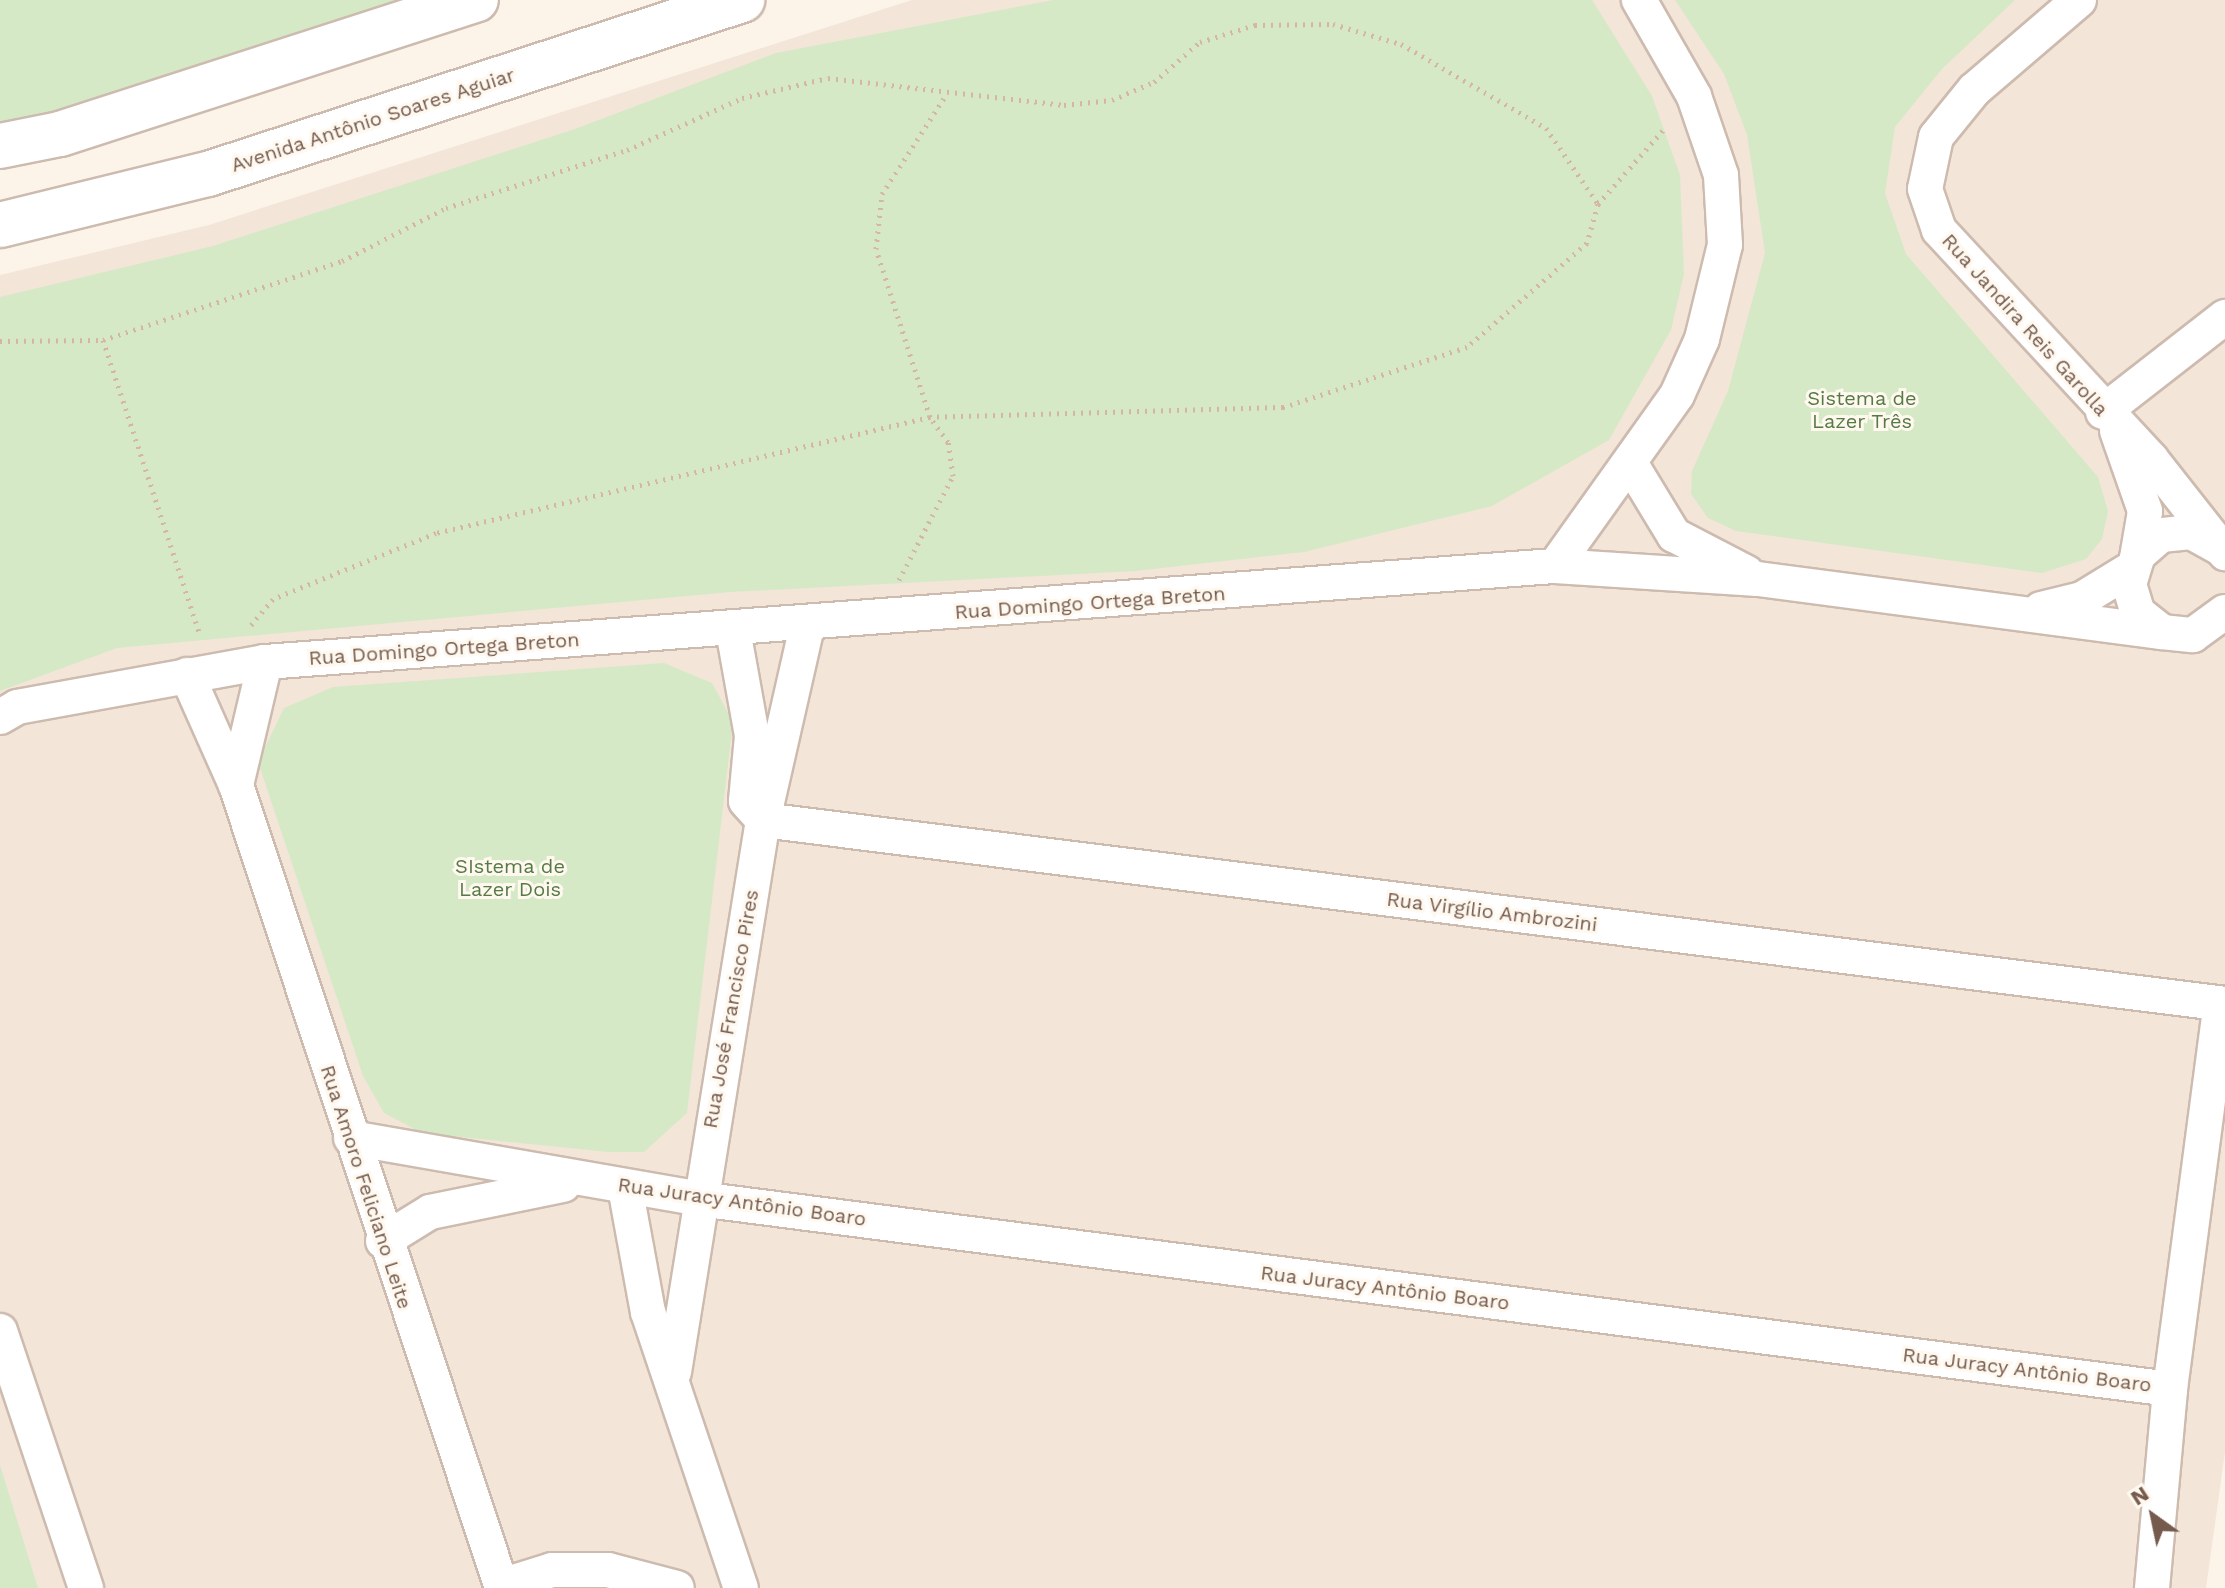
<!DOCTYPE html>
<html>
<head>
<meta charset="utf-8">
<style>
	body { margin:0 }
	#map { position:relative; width:2225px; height:1588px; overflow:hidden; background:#fcf4e9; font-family:"Work Sans",sans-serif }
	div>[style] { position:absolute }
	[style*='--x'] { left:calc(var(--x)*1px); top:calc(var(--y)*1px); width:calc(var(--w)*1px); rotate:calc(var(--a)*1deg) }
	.residential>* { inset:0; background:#f3e5d7 }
	.green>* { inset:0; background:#d6e9c7 }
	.path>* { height:5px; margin-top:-2.5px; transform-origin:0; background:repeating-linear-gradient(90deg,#d5b6a4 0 2px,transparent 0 8px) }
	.roads { filter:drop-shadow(2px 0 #cdbbaf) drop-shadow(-2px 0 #cdbbaf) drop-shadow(0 2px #cdbbaf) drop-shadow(0 -2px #cdbbaf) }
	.minor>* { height:34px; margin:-17px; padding:0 17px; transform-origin:17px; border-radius:17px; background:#fff }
	.secondary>* { height:44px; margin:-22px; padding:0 22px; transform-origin:22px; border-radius:22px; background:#fff }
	span { translate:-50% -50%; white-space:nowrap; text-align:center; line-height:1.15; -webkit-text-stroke:6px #fef8ef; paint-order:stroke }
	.street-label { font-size:20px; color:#755a4d }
	.park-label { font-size:20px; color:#567a46 }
	.north { position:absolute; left:2113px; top:1476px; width:80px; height:80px; -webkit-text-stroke:6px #fef8ef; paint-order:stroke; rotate:327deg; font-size:22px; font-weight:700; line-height:32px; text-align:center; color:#755a4d }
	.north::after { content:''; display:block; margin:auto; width:28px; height:36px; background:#755a4d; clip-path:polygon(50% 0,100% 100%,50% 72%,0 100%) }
</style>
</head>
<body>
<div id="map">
	<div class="residential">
		<i style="clip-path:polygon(912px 0,2225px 0,2225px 1452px,2206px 1588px,0 1588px,0 275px,209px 225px)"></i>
	</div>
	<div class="green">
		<i style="clip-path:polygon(0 0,447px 0,185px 82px,0 126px)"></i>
		<i style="clip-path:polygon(1053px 0,1592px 0,1652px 96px,1680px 175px,1684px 274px,1671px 330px,1609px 440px,1492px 506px,1304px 552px,1136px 571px,731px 592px,117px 648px,0 691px,0 297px,213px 246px,575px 129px,776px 53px)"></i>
		<i style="clip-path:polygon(1675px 0,2015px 0,1942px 69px,1895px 127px,1885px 193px,1906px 254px,2098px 477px,2108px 511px,2102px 539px,2086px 559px,2042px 573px,1736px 531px,1708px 518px,1691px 494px,1692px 471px,1728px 391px,1765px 253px,1747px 135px,1724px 74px)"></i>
		<i style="clip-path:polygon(664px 663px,712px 683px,733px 722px,687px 1113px,644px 1152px,608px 1152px,422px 1133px,384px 1113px,363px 1076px,258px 762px,284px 708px,333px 687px)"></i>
		<i style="clip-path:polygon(0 1465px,38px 1588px,0 1588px)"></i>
	</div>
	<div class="path">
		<i style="--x:1598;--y:204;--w:103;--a:-48.6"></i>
		<i style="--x:103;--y:340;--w:311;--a:71.8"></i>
		<i style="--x:0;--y:341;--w:103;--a:-0.6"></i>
		<i style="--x:103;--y:340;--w:252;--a:-18.3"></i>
		<i style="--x:342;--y:261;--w:117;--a:-27"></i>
		<i style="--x:446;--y:208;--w:190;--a:-17.8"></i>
		<i style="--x:627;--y:150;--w:126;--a:-24.3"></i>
		<i style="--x:742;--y:98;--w:88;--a:-13.1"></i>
		<i style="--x:828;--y:78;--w:238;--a:6.5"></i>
		<i style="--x:1064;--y:105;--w:48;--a:-5.9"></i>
		<i style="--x:1112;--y:100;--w:46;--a:-23.2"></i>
		<i style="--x:1154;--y:82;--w:61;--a:-41"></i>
		<i style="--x:1200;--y:42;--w:58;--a:-17.2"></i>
		<i style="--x:1255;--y:25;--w:78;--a:-0.7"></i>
		<i style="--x:1333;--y:24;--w:71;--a:16.4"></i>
		<i style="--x:1401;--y:44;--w:168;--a:30.1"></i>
		<i style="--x:1546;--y:128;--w:92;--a:55.6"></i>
		<i style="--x:1598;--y:204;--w:41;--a:105.8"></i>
		<i style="--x:1587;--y:243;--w:159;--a:139.1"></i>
		<i style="--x:1467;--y:347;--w:194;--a:161.9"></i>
		<i style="--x:1283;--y:407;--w:353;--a:178.4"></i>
		<i style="--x:930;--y:417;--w:507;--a:166.79"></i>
		<i style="--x:436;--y:533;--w:176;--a:158"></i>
		<i style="--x:273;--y:599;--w:34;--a:130"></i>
		<i style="--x:899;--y:580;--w:117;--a:-62.6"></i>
		<i style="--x:953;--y:476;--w:34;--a:-98"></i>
		<i style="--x:948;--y:442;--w:31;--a:-126"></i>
		<i style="--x:930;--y:417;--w:176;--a:-107.8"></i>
		<i style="--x:876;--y:249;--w:55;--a:-83.8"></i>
		<i style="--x:882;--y:194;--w:118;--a:-57.1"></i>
	</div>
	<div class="roads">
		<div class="minor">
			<i style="--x:2079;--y:0;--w:138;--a:139.4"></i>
			<i style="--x:1974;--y:90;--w:60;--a:129"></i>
			<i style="--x:1936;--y:137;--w:53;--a:101.9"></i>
			<i style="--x:1925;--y:189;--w:43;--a:71.1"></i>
			<i style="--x:1939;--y:230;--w:312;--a:47.2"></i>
			<i style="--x:2151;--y:459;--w:120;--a:51.8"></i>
			<i style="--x:2103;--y:412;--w:155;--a:-37.9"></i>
			<i style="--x:2117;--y:431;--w:85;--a:70.7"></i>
			<i style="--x:2145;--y:511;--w:48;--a:99.7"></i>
			<i style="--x:1632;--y:466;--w:81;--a:58.7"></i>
			<i style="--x:1674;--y:535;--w:82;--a:27.5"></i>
			<i style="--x:2220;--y:548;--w:33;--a:-151"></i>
			<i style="--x:2191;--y:532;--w:30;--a:174"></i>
			<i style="--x:2161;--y:535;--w:30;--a:139"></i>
			<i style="--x:2138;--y:555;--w:30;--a:107"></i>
			<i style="--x:2129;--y:584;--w:30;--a:73"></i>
			<i style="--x:2138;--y:613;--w:31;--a:38"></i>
			<i style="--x:2162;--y:632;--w:31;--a:6"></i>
			<i style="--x:2193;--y:635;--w:39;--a:-36"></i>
			<i style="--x:1555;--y:566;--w:203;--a:3.7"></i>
			<i style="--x:1758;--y:579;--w:407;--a:7.5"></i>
			<i style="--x:2041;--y:609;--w:42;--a:-13.7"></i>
			<i style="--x:2082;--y:599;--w:57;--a:-31.5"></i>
			<i style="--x:733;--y:630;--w:108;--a:79.8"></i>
			<i style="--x:752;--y:736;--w:65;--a:95.3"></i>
			<i style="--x:746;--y:801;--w:25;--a:48"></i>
			<i style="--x:763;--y:820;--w:1474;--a:7.17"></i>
			<i style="--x:187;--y:675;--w:120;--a:66"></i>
			<i style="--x:236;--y:785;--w:846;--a:71.67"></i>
			<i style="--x:0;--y:717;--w:20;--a:-30"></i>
			<i style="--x:17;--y:707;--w:252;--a:-10.3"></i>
			<i style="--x:265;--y:662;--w:1294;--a:-4.26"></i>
			<i style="--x:1555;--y:566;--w:210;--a:-54.5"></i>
			<i style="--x:1677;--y:395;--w:61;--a:-65.9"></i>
			<i style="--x:1702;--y:339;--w:97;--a:-76.3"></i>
			<i style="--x:1725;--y:245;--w:70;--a:-93.3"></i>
			<i style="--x:1721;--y:175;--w:83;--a:-108.9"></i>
			<i style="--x:1694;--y:96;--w:111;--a:-119.8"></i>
			<i style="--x:236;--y:785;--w:126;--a:-76.7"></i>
			<i style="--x:351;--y:1138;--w:353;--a:9.9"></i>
			<i style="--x:699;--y:1199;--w:1483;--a:7.36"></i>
			<i style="--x:625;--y:1187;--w:127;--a:79.6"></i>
			<i style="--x:648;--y:1312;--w:291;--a:71.4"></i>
			<i style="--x:383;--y:1241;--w:55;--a:-31.7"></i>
			<i style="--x:430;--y:1212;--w:136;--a:-11.5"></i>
			<i style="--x:0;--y:1331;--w:271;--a:71.5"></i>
			<i style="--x:674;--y:1372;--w:559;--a:-80.84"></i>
			<i style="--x:763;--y:820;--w:199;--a:-77.2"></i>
			<i style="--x:501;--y:1586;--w:53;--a:-17.4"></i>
			<i style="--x:552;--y:1570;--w:56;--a:0"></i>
			<i style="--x:608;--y:1570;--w:71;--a:14.6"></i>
			<i style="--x:2152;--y:1588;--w:200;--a:-84.8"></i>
			<i style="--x:2170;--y:1389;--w:388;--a:-82.5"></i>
		</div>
		<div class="secondary">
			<i style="--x:0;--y:146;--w:61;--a:-11.3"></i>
			<i style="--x:60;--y:134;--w:437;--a:-17.9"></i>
			<i style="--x:0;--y:225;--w:214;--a:-13.8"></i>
			<i style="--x:208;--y:174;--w:562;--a:-18.05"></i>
		</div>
	</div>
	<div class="street-label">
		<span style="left:373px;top:120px;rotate:-18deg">Avenida Antônio Soares Aguiar</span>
		<span style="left:2025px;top:325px;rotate:48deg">Rua Jandira Reis Garolla</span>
		<span style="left:1090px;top:603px;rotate:-4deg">Rua Domingo Ortega Breton</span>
		<span style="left:444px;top:649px;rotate:-4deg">Rua Domingo Ortega Breton</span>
		<span style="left:1492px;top:912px;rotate:7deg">Rua Virgílio Ambrozini</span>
		<span style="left:731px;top:1009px;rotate:-80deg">Rua José Francisco Pires</span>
		<span style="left:366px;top:1187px;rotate:72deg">Rua Amoro Feliciano Leite</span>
		<span style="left:742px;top:1202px;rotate:8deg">Rua Juracy Antônio Boaro</span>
		<span style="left:1385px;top:1288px;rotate:7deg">Rua Juracy Antônio Boaro</span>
		<span style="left:2027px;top:1370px;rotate:7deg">Rua Juracy Antônio Boaro</span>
	</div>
	<div class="park-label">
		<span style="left:1862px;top:410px">Sistema de<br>Lazer Três</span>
		<span style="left:510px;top:878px">SIstema de<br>Lazer Dois</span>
	</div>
	<div class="north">N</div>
</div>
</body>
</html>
